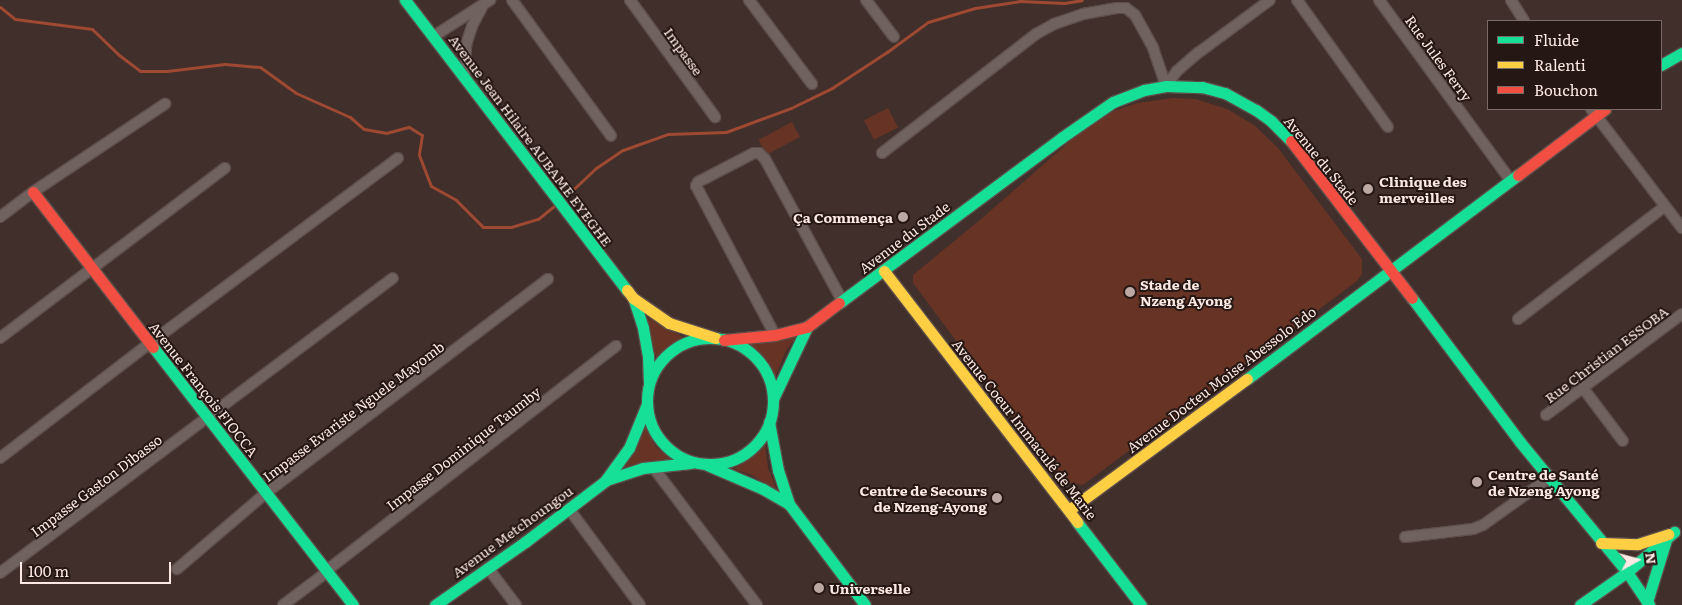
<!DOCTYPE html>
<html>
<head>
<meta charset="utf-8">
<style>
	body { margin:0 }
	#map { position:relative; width:1682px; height:605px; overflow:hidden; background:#402f2b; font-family:Literata,serif }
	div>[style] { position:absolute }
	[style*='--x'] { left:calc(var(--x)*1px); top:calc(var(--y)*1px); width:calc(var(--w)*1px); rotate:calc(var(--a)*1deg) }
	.green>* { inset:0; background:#673324; transform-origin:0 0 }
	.stream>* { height:3px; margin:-1.5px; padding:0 1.5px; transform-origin:1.5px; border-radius:1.5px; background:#9e4931 }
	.roads { filter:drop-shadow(1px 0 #5d4e4a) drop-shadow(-1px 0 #5d4e4a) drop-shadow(0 1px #5d4e4a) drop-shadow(0 -1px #5d4e4a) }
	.street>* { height:10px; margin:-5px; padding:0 5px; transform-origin:5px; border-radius:5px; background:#6f625f }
	.fast>* { height:11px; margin:-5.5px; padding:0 5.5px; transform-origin:5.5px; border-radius:5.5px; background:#16e098 }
	.fast>.ring { margin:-5.5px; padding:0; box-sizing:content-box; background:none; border:11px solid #16e098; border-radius:50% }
	.slow>* { height:11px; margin:-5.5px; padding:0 5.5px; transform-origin:5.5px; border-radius:5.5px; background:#ffcf43 }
	.jam>* { height:11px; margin:-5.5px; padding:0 5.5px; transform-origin:5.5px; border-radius:5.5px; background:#f24e42 }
	.dots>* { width:14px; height:14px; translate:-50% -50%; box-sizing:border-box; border:2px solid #251713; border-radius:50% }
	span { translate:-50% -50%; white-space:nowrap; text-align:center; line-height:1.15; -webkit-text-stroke:4px #251713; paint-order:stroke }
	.street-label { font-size:14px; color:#fde9e3 }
	.poi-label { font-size:14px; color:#fde9e3; font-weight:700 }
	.left { translate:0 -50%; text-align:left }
	.right { translate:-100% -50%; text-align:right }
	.legend { position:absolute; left:1487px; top:20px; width:175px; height:90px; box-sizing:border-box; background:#251713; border:1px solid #7b6b66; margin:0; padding:6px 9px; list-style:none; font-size:15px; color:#fde9e3 }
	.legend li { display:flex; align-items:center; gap:10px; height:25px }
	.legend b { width:25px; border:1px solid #7b6b66 }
	.north { position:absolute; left:1612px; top:535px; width:50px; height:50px; -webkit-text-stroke:4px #251713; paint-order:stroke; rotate:83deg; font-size:14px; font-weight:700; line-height:20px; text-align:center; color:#fde9e3 }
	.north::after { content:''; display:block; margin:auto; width:18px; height:22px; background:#fde9e3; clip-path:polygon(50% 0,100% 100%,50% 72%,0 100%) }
	.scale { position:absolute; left:20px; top:562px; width:151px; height:22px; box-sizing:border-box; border:2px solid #fde9e3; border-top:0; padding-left:6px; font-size:15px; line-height:18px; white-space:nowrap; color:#fde9e3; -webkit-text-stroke:4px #251713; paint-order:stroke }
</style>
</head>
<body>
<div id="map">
	<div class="green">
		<i style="clip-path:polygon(1173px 98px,1196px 99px,1227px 109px,1254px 125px,1278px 148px,1362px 259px,1362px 274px,1357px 281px,1083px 485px,1067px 482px,1060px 477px,986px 381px,913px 283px,913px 275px,981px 219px,1084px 129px,1114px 111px,1137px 103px)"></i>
		<i style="left:888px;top:108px;width:22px;height:27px;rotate:63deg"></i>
		<i style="left:792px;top:122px;width:17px;height:38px;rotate:62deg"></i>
		<i style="clip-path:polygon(643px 315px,667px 328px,685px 338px,669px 347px,656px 358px)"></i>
		<i style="clip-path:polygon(796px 337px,786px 351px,774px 380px,767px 366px,750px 349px,752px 343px)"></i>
		<i style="clip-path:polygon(645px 426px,656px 447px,672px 460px,620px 468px)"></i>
		<i style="clip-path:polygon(765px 442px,768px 468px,778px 492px,752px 475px,733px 469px,749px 458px)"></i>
	</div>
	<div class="stream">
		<i style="--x:0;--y:7;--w:19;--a:39"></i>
		<i style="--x:15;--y:19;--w:78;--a:7.4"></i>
		<i style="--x:92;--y:29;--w:37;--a:44"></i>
		<i style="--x:119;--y:55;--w:26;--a:37"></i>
		<i style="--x:140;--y:71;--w:27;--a:0"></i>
		<i style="--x:167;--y:71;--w:58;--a:-6.9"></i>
		<i style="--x:225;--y:64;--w:35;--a:5"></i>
		<i style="--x:260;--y:67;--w:44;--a:35.8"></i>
		<i style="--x:296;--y:93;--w:59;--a:24"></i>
		<i style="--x:350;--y:117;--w:18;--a:41"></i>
		<i style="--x:364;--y:129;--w:22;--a:10"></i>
		<i style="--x:386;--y:133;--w:24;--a:-15"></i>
		<i style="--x:409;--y:127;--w:15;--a:32"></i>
		<i style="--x:422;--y:135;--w:20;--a:99"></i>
		<i style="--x:419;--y:155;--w:33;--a:69"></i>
		<i style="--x:431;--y:186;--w:29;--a:29"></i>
		<i style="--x:456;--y:200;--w:38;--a:45"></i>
		<i style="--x:483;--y:227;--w:28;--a:0"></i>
		<i style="--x:511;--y:227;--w:28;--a:-17"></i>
		<i style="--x:538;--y:219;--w:22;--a:-39"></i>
		<i style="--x:562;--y:200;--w:47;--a:-43.3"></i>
		<i style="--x:596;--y:168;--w:32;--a:-34"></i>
		<i style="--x:623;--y:150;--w:48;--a:-19.6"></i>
		<i style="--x:668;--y:134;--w:58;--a:-2"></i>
		<i style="--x:726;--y:132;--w:69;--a:-20.3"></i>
		<i style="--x:791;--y:108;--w:46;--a:-26"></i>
		<i style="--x:832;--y:88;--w:66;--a:-33.2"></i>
		<i style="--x:887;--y:52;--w:51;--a:-36.2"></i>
		<i style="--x:928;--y:22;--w:49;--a:-16.6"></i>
		<i style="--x:975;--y:8;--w:46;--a:-8.8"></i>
		<i style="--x:1020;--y:1;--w:44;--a:2.6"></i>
		<i style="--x:1064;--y:3;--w:18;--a:-9"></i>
	</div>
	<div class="roads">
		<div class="street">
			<i style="--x:512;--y:0;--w:168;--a:53.9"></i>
			<i style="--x:630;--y:0;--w:145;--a:54"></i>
			<i style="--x:749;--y:0;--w:105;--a:53.1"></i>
			<i style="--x:866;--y:0;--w:46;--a:52.9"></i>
			<i style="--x:1297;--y:0;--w:156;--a:54.4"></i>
			<i style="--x:1379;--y:0;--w:224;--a:53.9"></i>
			<i style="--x:1511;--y:0;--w:25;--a:58"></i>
			<i style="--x:434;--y:36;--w:67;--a:-32.7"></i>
			<i style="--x:465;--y:79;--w:34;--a:-88"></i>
			<i style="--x:466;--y:45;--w:20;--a:-72"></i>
			<i style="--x:472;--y:26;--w:21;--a:-62"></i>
			<i style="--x:1166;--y:86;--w:19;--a:-54"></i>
			<i style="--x:1177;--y:71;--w:28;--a:-41"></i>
			<i style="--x:1198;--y:53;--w:89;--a:-36.4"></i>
			<i style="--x:1591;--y:109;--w:150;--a:52.6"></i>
			<i style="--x:882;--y:153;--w:195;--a:-37.7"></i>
			<i style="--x:1036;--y:34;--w:21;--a:-29"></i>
			<i style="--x:1054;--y:24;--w:31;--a:-19"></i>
			<i style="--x:1083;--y:14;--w:35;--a:-10"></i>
			<i style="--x:1117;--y:8;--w:9;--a:0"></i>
			<i style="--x:1126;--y:8;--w:11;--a:38"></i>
			<i style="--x:1135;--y:15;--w:38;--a:61"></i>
			<i style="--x:1153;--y:48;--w:40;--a:71.1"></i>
			<i style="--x:0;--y:217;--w:41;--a:-37.1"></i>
			<i style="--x:33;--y:192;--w:159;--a:-33.7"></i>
			<i style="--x:1518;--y:319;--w:185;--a:-37.5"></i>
			<i style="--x:775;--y:335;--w:169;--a:-117.9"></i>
			<i style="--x:696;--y:186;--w:4;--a:-63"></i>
			<i style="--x:698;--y:182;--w:63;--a:-27.4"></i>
			<i style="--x:754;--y:153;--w:5;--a:0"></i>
			<i style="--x:759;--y:153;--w:8;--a:45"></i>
			<i style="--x:765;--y:159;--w:163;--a:61.4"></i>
			<i style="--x:0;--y:338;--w:282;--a:-37.1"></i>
			<i style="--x:1583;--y:388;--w:66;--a:53"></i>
			<i style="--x:1546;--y:415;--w:169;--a:-36.6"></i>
			<i style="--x:0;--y:458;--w:189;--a:-37.5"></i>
			<i style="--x:150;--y:343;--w:309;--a:-36.7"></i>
			<i style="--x:653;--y:467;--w:173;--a:53"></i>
			<i style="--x:569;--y:509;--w:119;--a:53.5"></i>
			<i style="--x:1405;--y:537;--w:68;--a:-6.7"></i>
			<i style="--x:1473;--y:529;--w:11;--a:-22"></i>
			<i style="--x:1483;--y:525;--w:81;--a:-35.5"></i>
			<i style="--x:488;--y:568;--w:46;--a:52.9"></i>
			<i style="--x:177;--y:569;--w:117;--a:-40.5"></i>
			<i style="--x:266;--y:493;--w:354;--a:-37.2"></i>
			<i style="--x:326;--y:571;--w:367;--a:-37.8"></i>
			<i style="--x:0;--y:573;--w:491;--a:-36.9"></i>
			<i style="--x:283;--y:605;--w:55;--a:-36.9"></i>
		</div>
		<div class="fast">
			<i style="--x:405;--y:0;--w:365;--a:52.6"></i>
			<i style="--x:1661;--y:65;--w:24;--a:-30"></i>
			<i style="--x:1412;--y:298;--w:180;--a:53.1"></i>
			<i style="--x:1520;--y:442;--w:168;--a:50.5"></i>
			<i style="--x:1627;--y:572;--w:40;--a:56"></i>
			<i style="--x:634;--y:300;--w:29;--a:72"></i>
			<i style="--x:643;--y:328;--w:27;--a:80"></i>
			<i style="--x:648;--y:355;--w:27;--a:88"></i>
			<i style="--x:839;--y:303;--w:277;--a:-36.6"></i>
			<i style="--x:1061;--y:138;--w:63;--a:-34.7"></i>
			<i style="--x:1113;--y:102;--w:33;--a:-21"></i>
			<i style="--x:1144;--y:90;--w:22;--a:-10"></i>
			<i style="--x:1166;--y:86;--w:36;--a:2"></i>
			<i style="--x:1202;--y:87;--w:24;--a:15"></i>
			<i style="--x:1225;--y:93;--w:35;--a:29"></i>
			<i style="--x:1256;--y:110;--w:19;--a:36"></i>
			<i style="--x:1271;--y:121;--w:28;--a:45"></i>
			<i class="ring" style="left:647px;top:338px;width:115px;height:115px"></i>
			<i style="--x:153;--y:347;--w:326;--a:52.2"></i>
			<i style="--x:1247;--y:379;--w:339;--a:-37"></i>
			<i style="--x:773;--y:399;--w:80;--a:-64.7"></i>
			<i style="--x:769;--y:422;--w:49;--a:79.4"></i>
			<i style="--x:778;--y:470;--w:36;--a:72"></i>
			<i style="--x:789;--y:504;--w:126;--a:53"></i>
			<i style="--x:707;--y:465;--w:61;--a:23.2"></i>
			<i style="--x:763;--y:489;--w:30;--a:30"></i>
			<i style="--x:606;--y:480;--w:39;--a:-18"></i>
			<i style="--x:643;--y:468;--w:48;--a:-5.9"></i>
			<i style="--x:1077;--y:522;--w:105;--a:52.4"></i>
			<i style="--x:1647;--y:602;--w:65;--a:-73"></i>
			<i style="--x:435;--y:605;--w:110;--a:-35"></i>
			<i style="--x:525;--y:542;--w:101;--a:-37.3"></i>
			<i style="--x:605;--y:481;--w:41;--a:-54"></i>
			<i style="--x:629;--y:448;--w:48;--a:-67.8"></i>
			<i style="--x:1580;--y:605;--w:57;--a:-35.1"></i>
			<i style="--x:1627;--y:572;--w:62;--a:-40.4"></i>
		</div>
		<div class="slow">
			<i style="--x:884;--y:271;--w:317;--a:52.4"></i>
			<i style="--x:627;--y:290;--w:10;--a:53"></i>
			<i style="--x:633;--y:298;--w:44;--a:34.8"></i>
			<i style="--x:669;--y:323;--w:49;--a:17.7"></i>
			<i style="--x:1069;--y:510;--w:221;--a:-36.4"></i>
			<i style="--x:1601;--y:543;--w:37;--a:2"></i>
			<i style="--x:1638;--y:544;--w:32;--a:-18"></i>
		</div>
		<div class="jam">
			<i style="--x:1291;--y:141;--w:198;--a:52.4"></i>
			<i style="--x:1518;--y:175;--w:109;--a:-37.2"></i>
			<i style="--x:33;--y:192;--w:196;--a:52.3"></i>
			<i style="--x:724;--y:340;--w:51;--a:-5.6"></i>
			<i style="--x:775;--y:335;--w:33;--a:-14"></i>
			<i style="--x:807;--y:327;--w:40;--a:-37"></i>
		</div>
	</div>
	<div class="dots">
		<i style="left:1368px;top:189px;background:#bba8a3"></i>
		<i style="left:903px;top:217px;background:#bba8a3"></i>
		<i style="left:1130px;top:292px;background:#bba8a3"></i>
		<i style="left:1477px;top:482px;background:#bba8a3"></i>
		<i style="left:997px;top:498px;background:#bba8a3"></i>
		<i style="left:819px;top:588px;background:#bba8a3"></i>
	</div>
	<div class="street-label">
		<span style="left:684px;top:51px;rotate:54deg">Impasse</span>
		<span style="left:1439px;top:58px;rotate:54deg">Rue Jules Ferry</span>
		<span style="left:531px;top:140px;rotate:53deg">Avenue Jean Hilaire AUBAME EYEGHE</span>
		<span style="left:1322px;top:160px;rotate:51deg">Avenue du Stade</span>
		<span style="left:904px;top:237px;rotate:-37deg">Avenue du Stade</span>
		<span style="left:1606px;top:354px;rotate:-37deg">Rue Christian ESSOBA</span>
		<span style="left:1221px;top:379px;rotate:-37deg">Avenue Docteu Moise Abessolo Edo</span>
		<span style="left:204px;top:389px;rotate:52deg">Avenue François FIOCCA</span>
		<span style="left:353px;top:411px;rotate:-37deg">Impasse Evariste Nguele Mayomb</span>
		<span style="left:1025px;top:429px;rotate:52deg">Avenue Coeur Immaculé de Marie</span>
		<span style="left:463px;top:448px;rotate:-38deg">Impasse Dominique Taumby</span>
		<span style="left:96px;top:485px;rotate:-37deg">Impasse Gaston Dibasso</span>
		<span style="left:512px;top:531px;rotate:-36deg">Avenue Metchoungou</span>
	</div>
	<div class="poi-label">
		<span class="left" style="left:1379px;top:189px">Clinique des<br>merveilles</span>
		<span class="right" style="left:893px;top:217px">Ça Commença</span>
		<span class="left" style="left:1140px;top:292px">Stade de<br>Nzeng Ayong</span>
		<span class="left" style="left:1488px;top:482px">Centre de Santé<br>de Nzeng Ayong</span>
		<span class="right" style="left:987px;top:498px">Centre de Secours<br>de Nzeng-Ayong</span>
		<span class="left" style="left:829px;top:588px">Universelle</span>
	</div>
	<ul class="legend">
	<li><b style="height:6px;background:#16e098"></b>Fluide</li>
	<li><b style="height:6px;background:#ffcf43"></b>Ralenti</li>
	<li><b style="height:6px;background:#f24e42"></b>Bouchon</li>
	</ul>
	<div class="north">N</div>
	<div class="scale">100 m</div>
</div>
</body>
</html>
